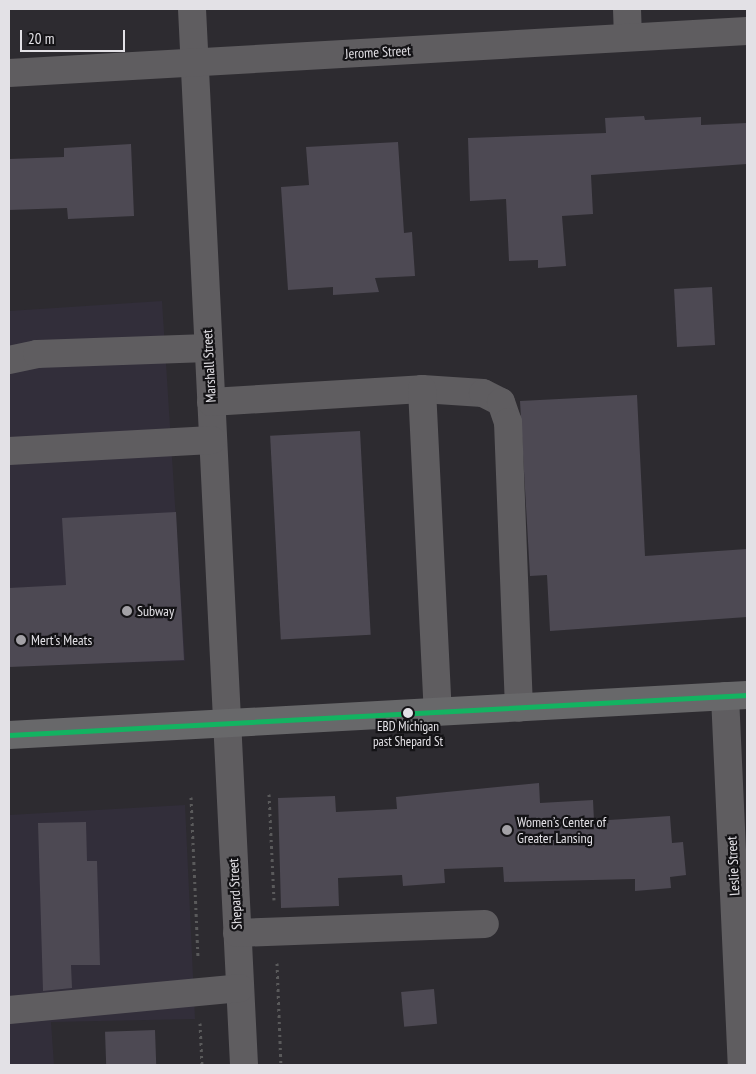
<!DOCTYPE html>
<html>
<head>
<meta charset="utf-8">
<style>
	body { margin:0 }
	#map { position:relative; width:756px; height:1074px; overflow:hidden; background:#2d2b30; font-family:"PT Sans Narrow",sans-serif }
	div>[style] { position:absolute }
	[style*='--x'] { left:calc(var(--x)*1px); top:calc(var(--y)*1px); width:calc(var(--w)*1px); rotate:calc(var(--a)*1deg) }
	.built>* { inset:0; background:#322e3a }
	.building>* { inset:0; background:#4d4953; transform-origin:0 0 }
	.path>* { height:3px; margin-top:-1.5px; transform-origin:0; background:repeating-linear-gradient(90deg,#5a5a5b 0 2.5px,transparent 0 6.5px) }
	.minor>* { height:28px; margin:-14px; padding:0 14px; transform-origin:14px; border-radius:14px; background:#5f5d60 }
	.major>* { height:28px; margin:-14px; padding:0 14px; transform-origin:14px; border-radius:14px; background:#68686a }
	.bus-1>* { height:5px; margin:-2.5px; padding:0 2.5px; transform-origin:2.5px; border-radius:2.5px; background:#13b361 }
	.dots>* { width:14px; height:14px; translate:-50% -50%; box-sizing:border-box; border:2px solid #141316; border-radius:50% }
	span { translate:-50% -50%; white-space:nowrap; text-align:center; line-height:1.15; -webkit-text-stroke:4.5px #141316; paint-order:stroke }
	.bus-label { font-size:13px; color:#e3e1e6 }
	.street-label { font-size:14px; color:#e3e1e6 }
	.poi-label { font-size:14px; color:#e3e1e6 }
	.left { translate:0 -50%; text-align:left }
	.frame { position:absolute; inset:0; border:10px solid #e3e1e6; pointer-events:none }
	.scale { position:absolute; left:20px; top:30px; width:105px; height:22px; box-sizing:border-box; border:2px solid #e3e1e6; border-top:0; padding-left:6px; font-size:15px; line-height:18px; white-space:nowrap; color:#e3e1e6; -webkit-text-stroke:4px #141316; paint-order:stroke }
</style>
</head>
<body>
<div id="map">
	<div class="built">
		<i style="clip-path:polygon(162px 301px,185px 661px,9px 666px,9px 311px)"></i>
		<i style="clip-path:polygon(185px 805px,195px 1019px,51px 1022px,54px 1065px,9px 1065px,9px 815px)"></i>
	</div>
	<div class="building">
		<i style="clip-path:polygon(644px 116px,645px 120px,701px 117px,701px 125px,747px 123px,747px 164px,591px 175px,593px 214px,562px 216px,566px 266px,538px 268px,538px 260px,509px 261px,506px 199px,470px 201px,468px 138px,606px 133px,605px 118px)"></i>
		<i style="clip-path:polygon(398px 142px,404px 233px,412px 232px,415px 276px,375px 278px,379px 292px,333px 295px,333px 287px,288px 290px,281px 187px,309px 185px,306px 147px)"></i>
		<i style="clip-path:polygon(131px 144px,134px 216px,68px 219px,67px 208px,9px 210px,9px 159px,64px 157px,64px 148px)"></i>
		<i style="left:712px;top:287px;width:58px;height:38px;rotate:87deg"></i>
		<i style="clip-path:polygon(637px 395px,645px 556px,747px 549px,747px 617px,550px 631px,547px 575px,530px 576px,520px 401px)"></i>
		<i style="left:360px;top:431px;width:204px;height:90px;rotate:87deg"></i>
		<i style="clip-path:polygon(176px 512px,184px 660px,9px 667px,9px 588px,66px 585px,62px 518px)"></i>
		<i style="clip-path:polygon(539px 783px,540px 803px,593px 800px,594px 821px,670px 816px,672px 843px,683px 842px,686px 875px,670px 877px,671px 888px,635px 891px,635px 879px,504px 882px,503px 867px,444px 869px,445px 883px,403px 886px,402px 875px,338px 878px,339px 906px,281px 908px,278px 798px,335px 796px,336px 812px,397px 809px,396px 797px)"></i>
		<i style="clip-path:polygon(86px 822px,87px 861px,97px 861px,100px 965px,71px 965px,72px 988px,43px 991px,38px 823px)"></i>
		<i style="left:434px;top:989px;width:35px;height:33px;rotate:85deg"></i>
		<i style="left:155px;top:1030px;width:35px;height:50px;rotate:88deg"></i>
	</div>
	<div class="path">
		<i style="--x:269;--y:794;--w:106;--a:87.3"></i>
		<i style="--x:191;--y:797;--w:162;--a:87.5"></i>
		<i style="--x:277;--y:963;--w:102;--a:87.8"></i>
		<i style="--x:200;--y:1023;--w:42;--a:87.3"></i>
	</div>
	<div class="minor">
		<i style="--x:192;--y:9;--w:1057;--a:87.18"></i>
		<i style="--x:627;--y:9;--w:28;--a:88"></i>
		<i style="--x:9;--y:73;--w:739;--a:-3.26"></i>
		<i style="--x:9;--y:360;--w:29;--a:-12"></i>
		<i style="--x:37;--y:354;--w:171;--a:-2"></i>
		<i style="--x:422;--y:389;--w:61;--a:3.8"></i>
		<i style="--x:483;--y:393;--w:20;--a:27"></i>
		<i style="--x:501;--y:402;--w:21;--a:71"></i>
		<i style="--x:508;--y:422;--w:286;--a:87.8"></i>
		<i style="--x:211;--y:402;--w:211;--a:-3.5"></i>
		<i style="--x:422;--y:389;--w:323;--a:87.2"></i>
		<i style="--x:9;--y:451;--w:203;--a:-3.1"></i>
		<i style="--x:725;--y:696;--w:369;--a:87.4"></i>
		<i style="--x:237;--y:933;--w:248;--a:-2.1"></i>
		<i style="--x:9;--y:1010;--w:232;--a:-5.4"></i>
	</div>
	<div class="major">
		<i style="--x:9;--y:735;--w:739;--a:-3.1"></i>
	</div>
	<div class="bus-1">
		<i style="--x:9;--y:735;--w:739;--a:-3.1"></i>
	</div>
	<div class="dots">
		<i style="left:127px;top:611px;background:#a3a1a6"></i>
		<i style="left:21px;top:640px;background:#a3a1a6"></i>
		<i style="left:408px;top:713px;background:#e3e1e6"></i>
		<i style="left:507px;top:830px;background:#a3a1a6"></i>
	</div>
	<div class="bus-label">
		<span style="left:408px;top:735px">EBD Michigan<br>past Shepard St</span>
	</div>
	<div class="street-label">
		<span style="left:378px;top:52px;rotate:-3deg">Jerome Street</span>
		<span style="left:209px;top:366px;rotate:-93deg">Marshall Street</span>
		<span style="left:733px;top:866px;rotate:-93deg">Leslie Street</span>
		<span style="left:235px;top:894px;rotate:-93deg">Shepard Street</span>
	</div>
	<div class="poi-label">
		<span class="left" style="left:137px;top:611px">Subway</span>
		<span class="left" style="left:31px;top:640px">Mert's Meats</span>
		<span class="left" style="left:517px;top:830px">Women’s Center of<br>Greater Lansing</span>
	</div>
	<div class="frame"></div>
	<div class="scale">20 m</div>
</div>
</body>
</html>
